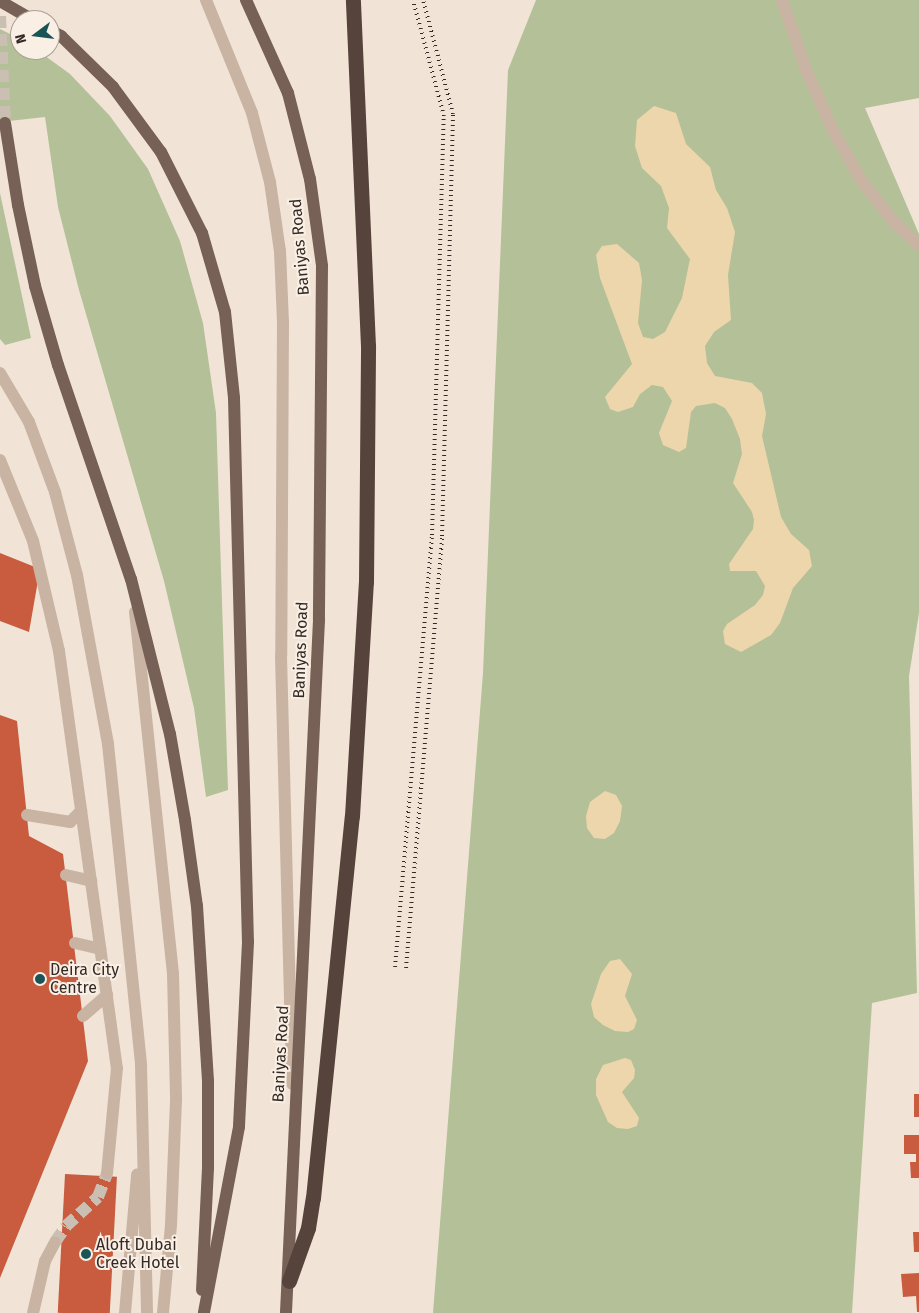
<!DOCTYPE html>
<html>
<head>
<meta charset="utf-8">
<style>
	body { margin:0 }
	#map { position:relative; width:919px; height:1313px; overflow:hidden; background:#f1e4d7; font-family:"Fira Sans",sans-serif }
	div>[style] { position:absolute }
	[style*='--x'] { left:calc(var(--x)*1px); top:calc(var(--y)*1px); width:calc(var(--w)*1px); rotate:calc(var(--a)*1deg) }
	.green>* { inset:0; background:#b4c097 }
	.sand>* { inset:0; background:#eed6ac }
	.building>* { inset:0; background:#c95c3e; transform-origin:0 0 }
	.minor-tunnel>* { height:12px; margin-top:-6px; transform-origin:0; background:repeating-linear-gradient(90deg,#cbbfb3 0 12px,transparent 0 18px) }
	.major-tunnel>* { height:12px; margin-top:-6px; transform-origin:0; background:repeating-linear-gradient(90deg,#cbbfb3 0 12px,transparent 0 18px) }
	.minor>* { height:12px; margin:-6px; padding:0 6px; transform-origin:6px; border-radius:6px; background:#c9b4a3 }
	.major>* { height:12px; margin:-6px; padding:0 6px; transform-origin:6px; border-radius:6px; background:#776056 }
	.highway>* { height:15px; margin:-7.5px; padding:0 7.5px; transform-origin:7.5px; border-radius:7.5px; background:#55433c }
	.rail>* { height:4px; margin-top:-2px; transform-origin:0; background:repeating-linear-gradient(90deg,#342a25 0 1px,transparent 0 5px) }
	.dots>* { width:14px; height:14px; translate:-50% -50%; box-sizing:border-box; border:2px solid #f9efe4; border-radius:50% }
	span { translate:-50% -50%; white-space:nowrap; text-align:center; line-height:1.15; -webkit-text-stroke:4px #f9efe4; paint-order:stroke }
	.street-label { font-size:16px; color:#342a25 }
	.poi-label { font-size:16px; color:#342a25 }
	.left { translate:0 -50%; text-align:left }
	.north { position:absolute; left:10px; top:10px; width:50px; height:50px; box-sizing:border-box; background:#f9efe4; border:1px solid #aaa098; border-radius:50%; rotate:255deg; font-size:14px; font-weight:700; line-height:20px; text-align:center; color:#342a25 }
	.north::after { content:''; display:block; margin:auto; width:18px; height:22px; background:#1a5456; clip-path:polygon(50% 0,100% 100%,50% 72%,0 100%) }
</style>
</head>
<body>
<div id="map">
	<div class="green">
		<i style="clip-path:polygon(536px 0,919px 0,919px 98px,865px 108px,919px 234px,919px 613px,909px 676px,917px 993px,872px 1003px,852px 1313px,433px 1313px,483px 673px,508px 70px)"></i>
		<i style="clip-path:polygon(0 29px,20px 39px,20px 50px,37px 50px,70px 74px,110px 116px,148px 169px,180px 241px,203px 323px,216px 413px,228px 790px,206px 797px,194px 708px,164px 581px,79px 290px,58px 207px,45px 117px,0 122px)"></i>
		<i style="clip-path:polygon(0 193px,31px 338px,5px 345px,0 339px)"></i>
	</div>
	<div class="sand">
		<i style="clip-path:polygon(654px 106px,676px 113px,686px 144px,710px 167px,716px 190px,727px 208px,735px 232px,728px 275px,731px 320px,714px 332px,705px 346px,707px 363px,715px 376px,752px 383px,762px 393px,766px 414px,762px 436px,781px 517px,791px 534px,809px 550px,812px 566px,793px 588px,780px 623px,771px 635px,741px 652px,725px 644px,723px 631px,727px 624px,755px 605px,763px 595px,765px 586px,756px 571px,730px 571px,729px 564px,753px 529px,754px 520px,752px 512px,733px 483px,742px 454px,740px 439px,732px 419px,725px 408px,715px 403px,696px 406px,691px 412px,686px 448px,679px 452px,663px 445px,659px 433px,672px 401px,663px 387px,652px 385px,640px 394px,633px 407px,618px 412px,610px 409px,605px 397px,632px 364px,600px 278px,596px 255px,602px 246px,617px 244px,639px 263px,642px 280px,638px 323px,643px 337px,653px 339px,665px 332px,682px 298px,690px 259px,667px 228px,669px 208px,661px 186px,642px 168px,635px 146px,637px 120px)"></i>
		<i style="clip-path:polygon(605px 791px,616px 795px,622px 806px,620px 821px,614px 833px,605px 839px,594px 838px,587px 828px,586px 816px,590px 802px)"></i>
		<i style="clip-path:polygon(620px 959px,632px 974px,625px 996px,637px 1020px,634px 1029px,628px 1032px,615px 1031px,603px 1025px,594px 1017px,591px 1004px,601px 974px,610px 961px)"></i>
		<i style="clip-path:polygon(625px 1058px,631px 1060px,635px 1070px,634px 1078px,622px 1092px,639px 1118px,637px 1126px,628px 1129px,617px 1128px,608px 1122px,596px 1095px,596px 1079px,603px 1065px)"></i>
	</div>
	<div class="building">
		<i style="clip-path:polygon(0 553px,40px 569px,29px 632px,0 621px)"></i>
		<i style="clip-path:polygon(0 715px,17px 721px,29px 836px,63px 854px,88px 1061px,0 1278px)"></i>
		<i style="left:914px;top:1094px;width:5px;height:23px"></i>
		<i style="clip-path:polygon(904px 1135px,919px 1135px,919px 1178px,911px 1178px,910px 1162px,916px 1162px,916px 1154px,904px 1154px)"></i>
		<i style="left:65px;top:1174px;width:52px;height:139px;rotate:3deg"></i>
		<i style="clip-path:polygon(913px 1232px,919px 1232px,919px 1252px,914px 1252px)"></i>
		<i style="clip-path:polygon(919px 1273px,919px 1312px,917px 1312px,916px 1296px,903px 1297px,901px 1274px)"></i>
	</div>
	<div class="minor-tunnel">
		<i style="--x:55;--y:1242;--w:19;--a:-55"></i>
		<i style="--x:66;--y:1226;--w:43;--a:-42.2"></i>
		<i style="--x:98;--y:1197;--w:25;--a:-69"></i>
	</div>
	<div class="major-tunnel">
		<i style="--x:0;--y:16;--w:107;--a:87.3"></i>
	</div>
	<div class="minor">
		<i style="--x:206;--y:0;--w:122;--a:67.8"></i>
		<i style="--x:252;--y:113;--w:71;--a:75.4"></i>
		<i style="--x:270;--y:182;--w:70;--a:81.8"></i>
		<i style="--x:280;--y:251;--w:71;--a:87.6"></i>
		<i style="--x:283;--y:322;--w:334;--a:90.3"></i>
		<i style="--x:281;--y:656;--w:428;--a:88.5"></i>
		<i style="--x:782;--y:0;--w:76;--a:70.9"></i>
		<i style="--x:807;--y:72;--w:66;--a:65.8"></i>
		<i style="--x:834;--y:132;--w:55;--a:60.6"></i>
		<i style="--x:861;--y:180;--w:55;--a:51.7"></i>
		<i style="--x:895;--y:223;--w:33;--a:43"></i>
		<i style="--x:0;--y:373;--w:57;--a:59.4"></i>
		<i style="--x:29;--y:422;--w:75;--a:69.6"></i>
		<i style="--x:55;--y:492;--w:86;--a:75.2"></i>
		<i style="--x:77;--y:575;--w:172;--a:79.6"></i>
		<i style="--x:108;--y:744;--w:323;--a:84.1"></i>
		<i style="--x:141;--y:1065;--w:248;--a:88.6"></i>
		<i style="--x:0;--y:460;--w:87;--a:67.8"></i>
		<i style="--x:33;--y:541;--w:113;--a:76.7"></i>
		<i style="--x:59;--y:651;--w:421;--a:82.1"></i>
		<i style="--x:117;--y:1068;--w:106;--a:95.4"></i>
		<i style="--x:135;--y:612;--w:364;--a:84"></i>
		<i style="--x:173;--y:974;--w:126;--a:88.6"></i>
		<i style="--x:176;--y:1100;--w:125;--a:92.3"></i>
		<i style="--x:171;--y:1225;--w:88;--a:95.2"></i>
		<i style="--x:27;--y:815;--w:44;--a:9.2"></i>
		<i style="--x:70;--y:822;--w:16;--a:-45"></i>
		<i style="--x:66;--y:875;--w:26;--a:13"></i>
		<i style="--x:75;--y:943;--w:26;--a:13"></i>
		<i style="--x:83;--y:1016;--w:32;--a:-41"></i>
		<i style="--x:33;--y:1313;--w:53;--a:-77"></i>
		<i style="--x:45;--y:1261;--w:21;--a:-62"></i>
		<i style="--x:125;--y:1313;--w:139;--a:-85"></i>
	</div>
	<div class="major">
		<i style="--x:246;--y:0;--w:102;--a:65.7"></i>
		<i style="--x:288;--y:93;--w:89;--a:75.7"></i>
		<i style="--x:310;--y:179;--w:88;--a:82.1"></i>
		<i style="--x:322;--y:266;--w:354;--a:90.5"></i>
		<i style="--x:319;--y:620;--w:694;--a:92.73"></i>
		<i style="--x:0;--y:1;--w:38;--a:30"></i>
		<i style="--x:50;--y:30;--w:13;--a:29"></i>
		<i style="--x:61;--y:36;--w:73;--a:44.4"></i>
		<i style="--x:113;--y:87;--w:81;--a:53.6"></i>
		<i style="--x:161;--y:152;--w:91;--a:63.2"></i>
		<i style="--x:202;--y:233;--w:82;--a:73.8"></i>
		<i style="--x:225;--y:312;--w:86;--a:84"></i>
		<i style="--x:234;--y:398;--w:544;--a:88.53"></i>
		<i style="--x:248;--y:942;--w:185;--a:92.8"></i>
		<i style="--x:239;--y:1127;--w:189;--a:100.7"></i>
		<i style="--x:5;--y:123;--w:83;--a:81"></i>
		<i style="--x:18;--y:205;--w:83;--a:78.1"></i>
		<i style="--x:35;--y:286;--w:82;--a:73.8"></i>
		<i style="--x:58;--y:365;--w:226;--a:71.2"></i>
		<i style="--x:131;--y:579;--w:160;--a:75.9"></i>
		<i style="--x:170;--y:734;--w:87;--a:80.1"></i>
		<i style="--x:185;--y:820;--w:87;--a:82.1"></i>
		<i style="--x:197;--y:906;--w:175;--a:86.4"></i>
		<i style="--x:208;--y:1081;--w:87;--a:90"></i>
		<i style="--x:208;--y:1168;--w:122;--a:92.8"></i>
	</div>
	<div class="highway">
		<i style="--x:289;--y:1281;--w:56;--a:-70.3"></i>
		<i style="--x:308;--y:1228;--w:30;--a:-81"></i>
		<i style="--x:313;--y:1198;--w:384;--a:-84.2"></i>
		<i style="--x:352;--y:816;--w:234;--a:-86.6"></i>
		<i style="--x:366;--y:582;--w:236;--a:-89.5"></i>
		<i style="--x:368;--y:346;--w:346;--a:-92.5"></i>
	</div>
	<div class="rail">
		<i style="--x:395;--y:967;--w:434;--a:-85.1"></i>
		<i style="--x:432;--y:535;--w:419;--a:-88.4"></i>
		<i style="--x:444;--y:116;--w:120;--a:-105"></i>
		<i style="--x:406;--y:968;--w:433;--a:-85.2"></i>
		<i style="--x:442;--y:536;--w:422;--a:-88.5"></i>
		<i style="--x:453;--y:114;--w:118;--a:-104.7"></i>
	</div>
	<div class="dots">
		<i style="left:40px;top:979px;background:#1a5456"></i>
		<i style="left:86px;top:1254px;background:#1a5456"></i>
	</div>
	<div class="street-label">
		<span style="left:300px;top:247px;rotate:-95deg">Baniyas Road</span>
		<span style="left:301px;top:650px;rotate:-88deg">Baniyas Road</span>
		<span style="left:281px;top:1054px;rotate:-87deg">Baniyas Road</span>
	</div>
	<div class="poi-label">
		<span class="left" style="left:50px;top:979px">Deira City<br>Centre</span>
		<span class="left" style="left:96px;top:1254px">Aloft Dubai<br>Creek Hotel</span>
	</div>
	<div class="north">N</div>
</div>
</body>
</html>
